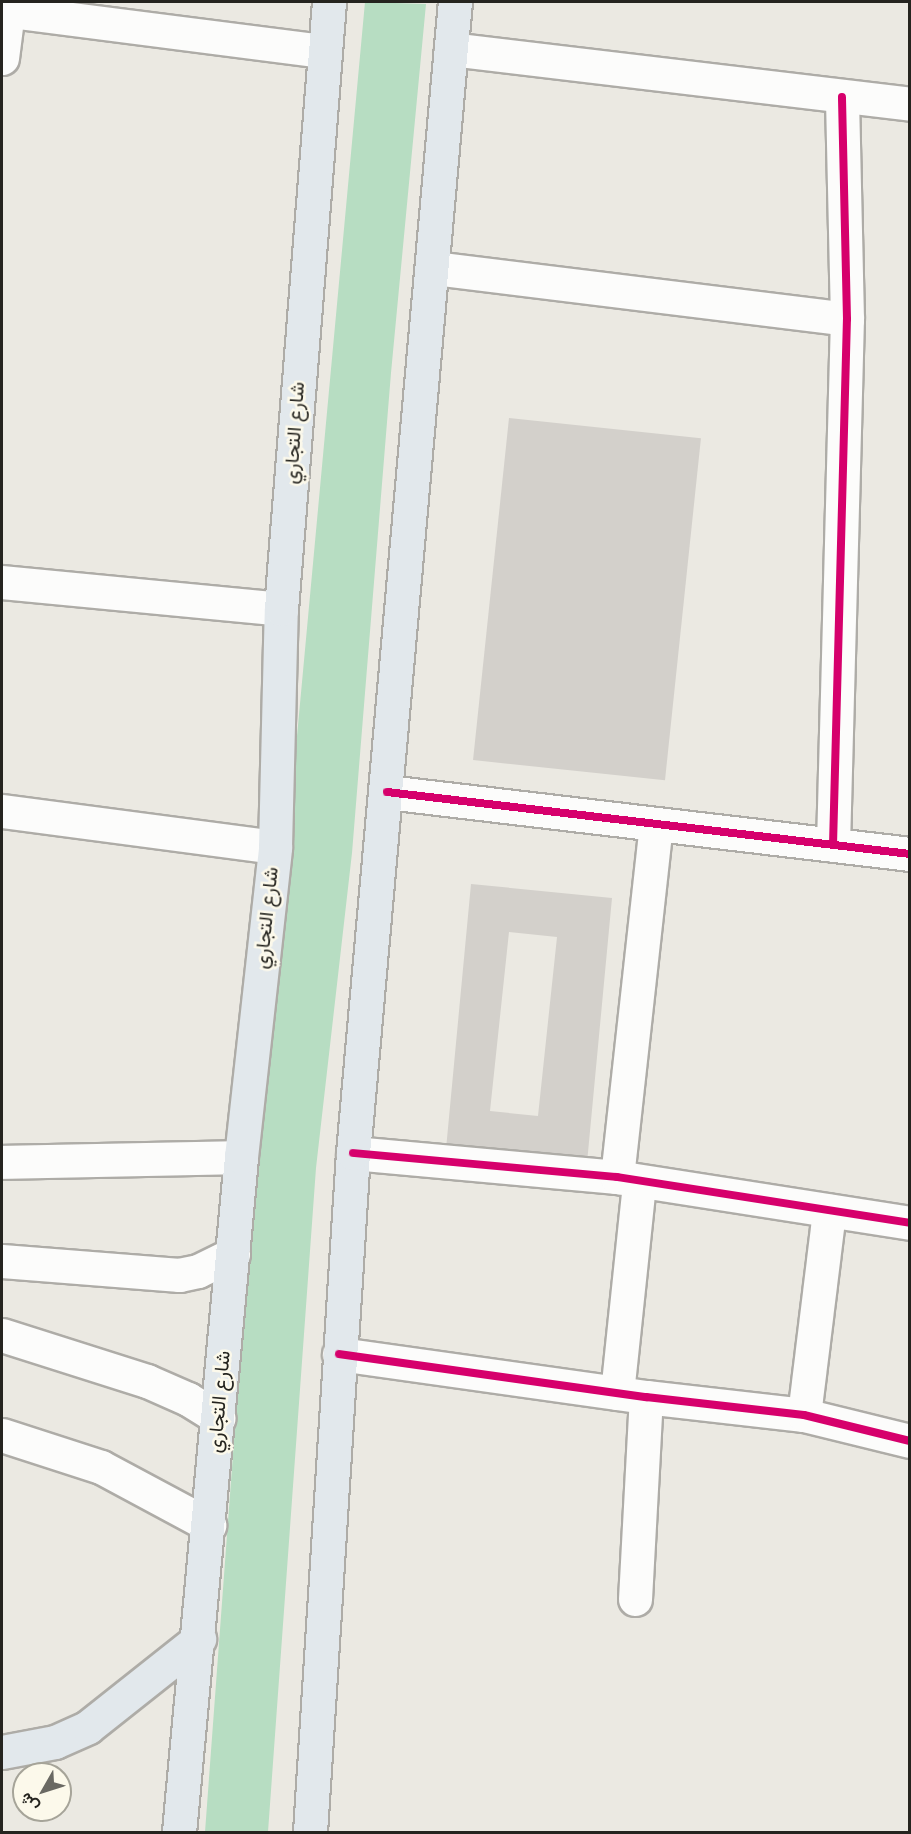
<!DOCTYPE html>
<html>
<head>
<meta charset="utf-8">
<style>
	body { margin:0 }
	#map { position:relative; width:911px; height:1834px; overflow:hidden; background:#ebe9e2; font-family:Spectral,Vazirmatn,serif }
	div>[style] { position:absolute }
	[style*='--x'] { left:calc(var(--x)*1px); top:calc(var(--y)*1px); width:calc(var(--w)*1px); rotate:calc(var(--a)*1deg) }
	.green>* { inset:0; background:#b7ddc2 }
	.building>* { inset:0; background:#d3d0cb; transform-origin:0 0 }
	.roads { filter:drop-shadow(2px 0 #aeaca7) drop-shadow(-2px 0 #aeaca7) drop-shadow(0 2px #aeaca7) drop-shadow(0 -2px #aeaca7) }
	.minor>* { height:33px; margin:-16.5px; padding:0 16.5px; transform-origin:16.5px; border-radius:16.5px; background:#fcfcfb }
	.major>* { height:33px; margin:-16.5px; padding:0 16.5px; transform-origin:16.5px; border-radius:16.5px; background:#e2e8ec }
	.cycleway>* { height:8px; margin:-4px; padding:0 4px; transform-origin:4px; border-radius:4px; background:#d6006c }
	span { translate:-50% -50%; white-space:nowrap; text-align:center; line-height:1.15; -webkit-text-stroke:5px #fcf9eb; paint-order:stroke }
	.street-label { font-size:20px; color:#25241f }
	.frame { position:absolute; inset:0; border:3px solid #25241f; pointer-events:none }
	.north { position:absolute; left:12px; top:1762px; width:60px; height:60px; box-sizing:border-box; background:#fcf9eb; border:2px solid #a6a499; border-radius:50%; rotate:231deg; font-size:16px; font-weight:700; line-height:24px; text-align:center; color:#25241f }
	.north::after { content:''; display:block; margin:auto; width:21px; height:27px; background:#6a6963; clip-path:polygon(50% 0,100% 100%,50% 72%,0 100%) }
</style>
</head>
<body>
<div id="map">
	<div class="green">
		<i style="clip-path:polygon(365px 2px,426px 4px,391px 373px,352px 853px,316px 1168px,268px 1832px,205px 1832px,243px 1319px)"></i>
	</div>
	<div class="building">
		<i style="left:509px;top:418px;width:193px;height:344px;rotate:6deg"></i>
		<i style="clip-path:polygon(evenodd,471px 884px,612px 898px,587px 1163px,446px 1149px,471px 884px,509px 932px,557px 937px,538px 1116px,490px 1111px,509px 932px)"></i>
	</div>
	<div class="roads">
		<div class="minor">
			<i style="--x:2;--y:10;--w:324;--a:7.3"></i>
			<i style="--x:451;--y:49;--w:462;--a:6.8"></i>
			<i style="--x:2;--y:58;--w:47;--a:-82.7"></i>
			<i style="--x:433;--y:268;--w:417;--a:7"></i>
			<i style="--x:2;--y:582;--w:280;--a:5.5"></i>
			<i style="--x:387;--y:792;--w:527;--a:6.76"></i>
			<i style="--x:2;--y:811;--w:275;--a:7.5"></i>
			<i style="--x:833;--y:845;--w:526;--a:-88.48"></i>
			<i style="--x:847;--y:319;--w:222;--a:-91.3"></i>
			<i style="--x:353;--y:1153;--w:265;--a:5.2"></i>
			<i style="--x:617;--y:1177;--w:297;--a:8.9"></i>
			<i style="--x:2;--y:1162;--w:239;--a:-1.2"></i>
			<i style="--x:617;--y:1177;--w:355;--a:-83.7"></i>
			<i style="--x:2;--y:1261;--w:178;--a:4.5"></i>
			<i style="--x:179;--y:1275;--w:19;--a:-12"></i>
			<i style="--x:198;--y:1271;--w:39;--a:-26"></i>
			<i style="--x:2;--y:1335;--w:152;--a:17.6"></i>
			<i style="--x:147;--y:1381;--w:45;--a:23.7"></i>
			<i style="--x:188;--y:1399;--w:36;--a:32"></i>
			<i style="--x:339;--y:1354;--w:310;--a:8"></i>
			<i style="--x:646;--y:1397;--w:159;--a:6.5"></i>
			<i style="--x:804;--y:1415;--w:109;--a:13.8"></i>
			<i style="--x:617;--y:1393;--w:211;--a:-84"></i>
			<i style="--x:804;--y:1415;--w:206;--a:-83"></i>
			<i style="--x:2;--y:1435;--w:104;--a:17.9"></i>
			<i style="--x:101;--y:1467;--w:123;--a:28.2"></i>
			<i style="--x:635;--y:1599;--w:202;--a:-86.9"></i>
		</div>
		<div class="major">
			<i style="--x:2;--y:1752;--w:54;--a:-10.7"></i>
			<i style="--x:55;--y:1742;--w:36;--a:-24"></i>
			<i style="--x:88;--y:1727;--w:142;--a:-38.4"></i>
			<i style="--x:179;--y:1832;--w:678;--a:-84.75"></i>
			<i style="--x:241;--y:1157;--w:312;--a:-83.7"></i>
			<i style="--x:275;--y:847;--w:238;--a:-88.6"></i>
			<i style="--x:281;--y:609;--w:609;--a:-85.48"></i>
			<i style="--x:310;--y:1832;--w:680;--a:-86.38"></i>
			<i style="--x:353;--y:1153;--w:1156;--a:-84.94"></i>
		</div>
	</div>
	<div class="cycleway">
		<i style="--x:387;--y:792;--w:527;--a:6.76"></i>
		<i style="--x:833;--y:845;--w:526;--a:-88.48"></i>
		<i style="--x:847;--y:319;--w:222;--a:-91.3"></i>
		<i style="--x:353;--y:1153;--w:265;--a:5.2"></i>
		<i style="--x:617;--y:1177;--w:297;--a:8.9"></i>
		<i style="--x:339;--y:1354;--w:310;--a:8"></i>
		<i style="--x:646;--y:1397;--w:159;--a:6.5"></i>
		<i style="--x:804;--y:1415;--w:109;--a:13.8"></i>
	</div>
	<div class="street-label">
		<span style="left:295px;top:433px;rotate:-86deg">شارع التجاري</span>
		<span style="left:267px;top:918px;rotate:-84deg">شارع التجاري</span>
		<span style="left:220px;top:1402px;rotate:-85deg">شارع التجاري</span>
	</div>
	<div class="frame"></div>
	<div class="north">ش</div>
</div>
</body>
</html>
